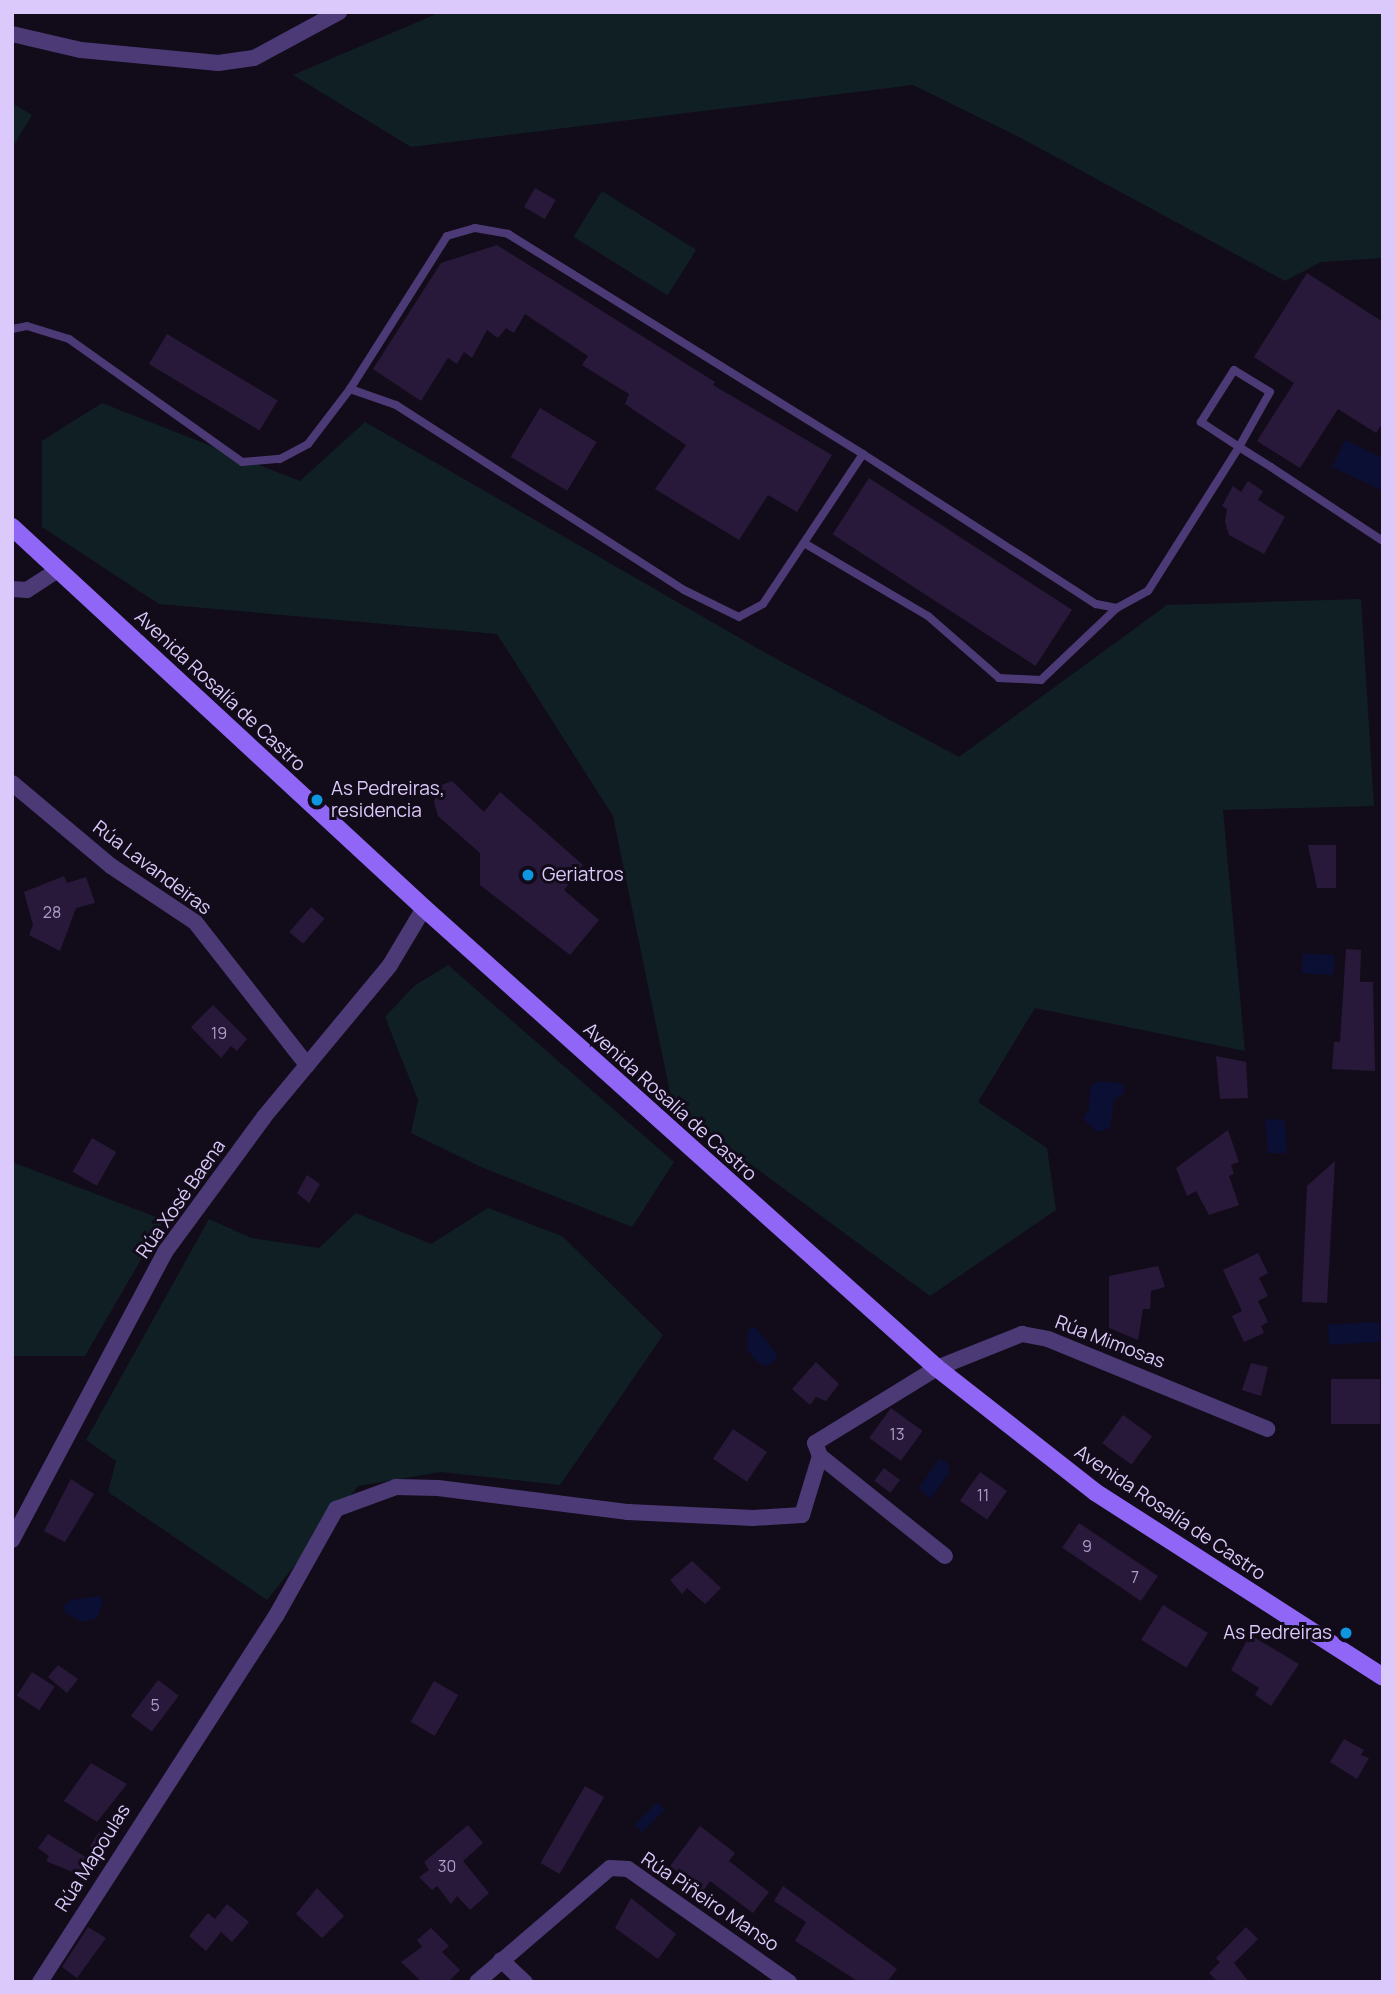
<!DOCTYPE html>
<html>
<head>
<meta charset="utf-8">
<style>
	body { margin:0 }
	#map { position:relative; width:1395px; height:1994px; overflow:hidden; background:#120c1a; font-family:Manrope,sans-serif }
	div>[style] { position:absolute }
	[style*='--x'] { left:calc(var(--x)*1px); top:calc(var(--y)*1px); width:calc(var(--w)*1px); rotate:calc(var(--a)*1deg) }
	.green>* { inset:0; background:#0f1f24; transform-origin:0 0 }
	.water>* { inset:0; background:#0b0f34; transform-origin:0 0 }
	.building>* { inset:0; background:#28193a; transform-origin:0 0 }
	.lane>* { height:8px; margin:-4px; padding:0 4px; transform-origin:4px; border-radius:4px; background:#4c3a76 }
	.street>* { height:16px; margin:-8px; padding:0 8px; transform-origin:8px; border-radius:8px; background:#4c3a76 }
	.secondary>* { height:18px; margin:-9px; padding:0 9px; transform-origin:9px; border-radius:9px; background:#8f66f5 }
	.dots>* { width:19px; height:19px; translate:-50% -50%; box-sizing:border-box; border:4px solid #120c1a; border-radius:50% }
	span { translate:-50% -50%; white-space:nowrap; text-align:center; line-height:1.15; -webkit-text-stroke:6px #120c1a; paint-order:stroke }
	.number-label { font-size:16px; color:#af9dcb }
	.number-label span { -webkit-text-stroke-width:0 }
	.street-label { font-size:19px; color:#dcc9fb }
	.poi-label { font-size:19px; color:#dcc9fb }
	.left { translate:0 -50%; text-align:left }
	.right { translate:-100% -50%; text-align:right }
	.frame { position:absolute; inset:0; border:14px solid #dcc9fb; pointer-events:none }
</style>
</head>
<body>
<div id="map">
	<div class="green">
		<i style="clip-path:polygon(441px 12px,1383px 12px,1383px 258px,1321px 262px,1285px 281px,1019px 137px,913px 85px,411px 147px,293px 75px)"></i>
		<i style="clip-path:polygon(12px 103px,32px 115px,12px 148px)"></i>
		<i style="left:602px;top:191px;width:111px;height:54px;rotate:32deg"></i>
		<i style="clip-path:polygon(102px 403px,300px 481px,365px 422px,771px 656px,959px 757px,1167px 605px,1361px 599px,1374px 806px,1223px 810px,1245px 1051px,1035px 1008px,978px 1102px,1047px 1148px,1056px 1210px,930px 1296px,673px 1107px,613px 816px,497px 634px,159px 604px,42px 527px,42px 441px)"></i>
		<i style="clip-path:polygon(448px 965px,674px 1162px,632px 1227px,481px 1167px,411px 1133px,418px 1100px,385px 1017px,414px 986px)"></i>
		<i style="clip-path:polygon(12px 1162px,164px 1220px,85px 1356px,12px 1356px)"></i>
		<i style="clip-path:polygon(488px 1208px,562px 1236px,663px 1335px,560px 1485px,441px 1472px,358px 1486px,267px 1600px,108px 1492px,116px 1461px,86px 1440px,209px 1219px,251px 1238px,319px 1248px,356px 1213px,431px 1244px)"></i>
	</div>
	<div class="water">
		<i style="clip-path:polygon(1345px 440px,1383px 458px,1383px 491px,1332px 467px)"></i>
		<i style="left:1303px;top:953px;width:32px;height:20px;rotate:4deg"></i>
		<i style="clip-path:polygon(1098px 1081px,1123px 1084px,1124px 1093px,1114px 1100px,1110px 1128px,1097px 1132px,1083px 1119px,1089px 1109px,1090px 1087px)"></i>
		<i style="clip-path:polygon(1265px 1119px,1285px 1120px,1287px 1153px,1268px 1153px)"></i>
		<i style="left:1379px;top:1322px;width:20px;height:51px;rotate:87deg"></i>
		<i style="clip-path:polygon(755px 1327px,776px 1353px,777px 1359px,768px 1366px,757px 1362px,747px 1349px,748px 1330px)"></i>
		<i style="clip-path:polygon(939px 1459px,948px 1463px,950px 1472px,930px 1499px,919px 1488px)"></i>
		<i style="clip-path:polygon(99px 1596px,103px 1601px,97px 1618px,83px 1622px,65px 1613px,64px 1606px,71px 1600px)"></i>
		<i style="left:657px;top:1802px;width:11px;height:32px;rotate:45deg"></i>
	</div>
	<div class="building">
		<i style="left:535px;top:188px;width:24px;height:22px;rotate:30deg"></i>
		<i style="clip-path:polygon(497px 245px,715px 382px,713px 385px,832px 455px,797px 512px,768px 495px,739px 540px,655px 489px,686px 445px,625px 404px,629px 394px,582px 365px,588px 356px,525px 314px,514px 333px,506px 328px,498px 338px,487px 330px,472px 358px,464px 352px,457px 364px,448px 358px,421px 401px,373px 369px,441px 263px)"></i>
		<i style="clip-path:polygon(1307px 273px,1383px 322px,1383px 423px,1376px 433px,1338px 409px,1300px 468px,1257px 441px,1294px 383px,1254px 357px)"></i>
		<i style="left:167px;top:334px;width:129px;height:35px;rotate:31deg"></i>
		<i style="left:540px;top:408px;width:66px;height:57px;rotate:31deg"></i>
		<i style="left:869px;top:478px;width:242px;height:67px;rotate:33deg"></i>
		<i style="clip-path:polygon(1248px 481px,1263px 491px,1258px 500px,1285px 517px,1264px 554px,1229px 535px,1225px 522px,1227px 509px,1222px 506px,1233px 486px,1241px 492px)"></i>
		<i style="clip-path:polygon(452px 781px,484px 812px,500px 792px,583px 865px,564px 890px,599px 920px,570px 955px,480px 885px,480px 853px,438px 816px,434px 802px,439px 786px)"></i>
		<i style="clip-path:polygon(1308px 845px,1336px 845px,1336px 888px,1317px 888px)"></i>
		<i style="clip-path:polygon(64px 876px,67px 883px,86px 877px,95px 903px,76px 908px,60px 951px,29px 935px,33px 925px,24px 892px)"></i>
		<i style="left:311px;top:907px;width:18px;height:33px;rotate:41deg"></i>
		<i style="clip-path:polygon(1346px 949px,1361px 950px,1360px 982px,1373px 982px,1375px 1071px,1332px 1069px,1334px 1042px,1340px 1042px)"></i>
		<i style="clip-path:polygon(213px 1005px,247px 1039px,237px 1051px,231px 1046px,221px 1058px,191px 1027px)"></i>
		<i style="clip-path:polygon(1216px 1056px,1246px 1062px,1248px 1098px,1220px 1099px)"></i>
		<i style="clip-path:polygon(1228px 1130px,1239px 1162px,1231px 1165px,1234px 1174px,1229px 1176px,1239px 1205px,1209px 1215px,1196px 1191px,1187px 1196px,1176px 1168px)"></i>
		<i style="left:92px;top:1138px;width:28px;height:39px;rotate:30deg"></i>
		<i style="clip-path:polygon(1335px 1161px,1327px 1303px,1302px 1302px,1307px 1186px)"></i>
		<i style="clip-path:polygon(307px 1175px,320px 1184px,309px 1203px,297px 1193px)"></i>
		<i style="clip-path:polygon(1258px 1253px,1268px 1273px,1259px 1278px,1268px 1296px,1258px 1301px,1268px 1322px,1261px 1326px,1264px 1333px,1244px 1342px,1232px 1316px,1242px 1311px,1223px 1270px)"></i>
		<i style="clip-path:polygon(1158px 1266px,1165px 1287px,1151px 1291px,1150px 1309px,1143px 1309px,1138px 1340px,1109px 1328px,1109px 1276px)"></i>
		<i style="clip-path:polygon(816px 1362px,839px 1384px,826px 1401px,816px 1397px,810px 1405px,792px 1389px)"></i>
		<i style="clip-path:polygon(1251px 1363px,1268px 1367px,1261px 1396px,1242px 1390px)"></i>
		<i style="left:1331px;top:1379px;width:49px;height:45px"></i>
		<i style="left:891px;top:1408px;width:39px;height:37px;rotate:36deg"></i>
		<i style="left:1123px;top:1415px;width:36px;height:35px;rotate:36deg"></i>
		<i style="left:733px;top:1429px;width:41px;height:36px;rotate:34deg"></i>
		<i style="left:884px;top:1468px;width:20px;height:16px;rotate:37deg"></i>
		<i style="left:980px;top:1472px;width:33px;height:35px;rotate:35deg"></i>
		<i style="clip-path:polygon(71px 1479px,94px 1494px,65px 1542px,44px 1531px)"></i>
		<i style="left:1079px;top:1523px;width:95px;height:30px;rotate:34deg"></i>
		<i style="clip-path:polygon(692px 1561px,721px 1588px,705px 1604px,687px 1588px,682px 1594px,670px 1580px)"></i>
		<i style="left:1163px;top:1605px;width:53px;height:41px;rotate:32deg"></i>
		<i style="clip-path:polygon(1250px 1635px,1299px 1664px,1271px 1706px,1255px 1695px,1259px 1688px,1231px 1670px)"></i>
		<i style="clip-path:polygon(58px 1665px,78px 1679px,67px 1693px,48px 1677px)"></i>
		<i style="left:32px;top:1672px;width:27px;height:28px;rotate:33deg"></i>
		<i style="left:158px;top:1680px;width:26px;height:45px;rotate:37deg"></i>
		<i style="left:434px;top:1681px;width:28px;height:47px;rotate:30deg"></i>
		<i style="clip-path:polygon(1344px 1739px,1364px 1750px,1361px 1755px,1369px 1758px,1357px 1779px,1330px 1762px)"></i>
		<i style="clip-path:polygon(91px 1763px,127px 1784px,97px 1822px,64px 1801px)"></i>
		<i style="left:585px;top:1786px;width:22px;height:89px;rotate:30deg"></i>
		<i style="clip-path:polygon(468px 1825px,483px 1843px,463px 1861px,489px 1893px,470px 1910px,457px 1896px,451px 1904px,437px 1886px,432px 1890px,419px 1877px,429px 1870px,424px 1862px)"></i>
		<i style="clip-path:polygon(700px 1826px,735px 1853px,729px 1861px,769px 1892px,753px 1913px,710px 1881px,703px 1891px,670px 1866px)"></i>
		<i style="left:99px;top:1832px;width:17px;height:17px;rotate:33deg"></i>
		<i style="clip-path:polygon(48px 1834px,92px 1861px,82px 1876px,46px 1861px,49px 1856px,38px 1848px)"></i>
		<i style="clip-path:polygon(783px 1886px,897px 1969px,887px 1982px,859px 1982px,795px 1941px,806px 1922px,774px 1901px)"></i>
		<i style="clip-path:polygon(317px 1888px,344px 1916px,322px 1938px,296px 1914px)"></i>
		<i style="clip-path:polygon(631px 1898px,676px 1934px,658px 1959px,615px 1928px)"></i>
		<i style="clip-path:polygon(227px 1904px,249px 1922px,232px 1942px,221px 1932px,206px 1951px,189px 1936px,208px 1913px,215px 1919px)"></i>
		<i style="clip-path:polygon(88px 1927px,106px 1938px,77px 1978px,62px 1967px)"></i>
		<i style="clip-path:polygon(1246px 1927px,1258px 1939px,1234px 1963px,1249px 1982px,1218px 1982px,1209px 1973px,1220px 1962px,1216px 1958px)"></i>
		<i style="clip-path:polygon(431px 1928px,449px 1946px,442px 1952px,460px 1970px,448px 1982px,422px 1982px,401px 1962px,422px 1947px,417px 1940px)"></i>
	</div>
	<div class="lane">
		<i style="--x:12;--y:329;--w:15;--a:-11"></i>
		<i style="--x:27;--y:326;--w:44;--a:17.2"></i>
		<i style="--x:69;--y:339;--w:212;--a:35.4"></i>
		<i style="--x:242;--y:462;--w:38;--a:-5"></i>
		<i style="--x:280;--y:459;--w:32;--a:-28"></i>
		<i style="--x:308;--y:444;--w:69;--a:-52.6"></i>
		<i style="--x:350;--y:389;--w:181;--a:-57.6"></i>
		<i style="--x:447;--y:236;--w:29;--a:-16"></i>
		<i style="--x:475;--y:228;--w:34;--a:10"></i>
		<i style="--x:508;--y:234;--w:418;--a:31.8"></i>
		<i style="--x:863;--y:454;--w:180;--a:123.7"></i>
		<i style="--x:763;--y:604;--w:27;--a:152"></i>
		<i style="--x:739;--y:617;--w:61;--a:-153.9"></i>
		<i style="--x:684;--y:590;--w:342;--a:-147.3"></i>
		<i style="--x:396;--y:405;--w:49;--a:-160.8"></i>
		<i style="--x:863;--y:454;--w:277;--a:32.8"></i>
		<i style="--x:1096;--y:604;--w:21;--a:11"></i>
		<i style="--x:1117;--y:608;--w:35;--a:-29"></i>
		<i style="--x:1148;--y:591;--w:170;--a:-57.7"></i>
		<i style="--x:1239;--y:447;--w:63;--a:-60.6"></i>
		<i style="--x:1270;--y:392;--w:42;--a:-148.6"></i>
		<i style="--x:1234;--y:370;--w:62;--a:122.4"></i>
		<i style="--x:1201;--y:422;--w:45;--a:33.3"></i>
		<i style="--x:1239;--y:447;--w:38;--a:32"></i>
		<i style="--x:1271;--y:467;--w:134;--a:33.5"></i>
		<i style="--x:804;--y:543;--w:144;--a:30.5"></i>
		<i style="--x:928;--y:616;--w:94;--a:41.1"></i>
		<i style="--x:999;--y:678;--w:42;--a:2.7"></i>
		<i style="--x:1041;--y:680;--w:105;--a:-43.5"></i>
	</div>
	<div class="street">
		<i style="--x:12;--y:34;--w:71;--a:13.1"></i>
		<i style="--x:81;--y:50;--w:138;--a:5.4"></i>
		<i style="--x:218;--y:63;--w:36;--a:-8"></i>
		<i style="--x:254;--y:58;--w:97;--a:-28.4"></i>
		<i style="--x:12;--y:589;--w:15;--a:4"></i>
		<i style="--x:27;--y:590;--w:37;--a:-33"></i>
		<i style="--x:12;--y:783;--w:129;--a:40"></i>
		<i style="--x:111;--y:866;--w:101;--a:33.7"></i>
		<i style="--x:195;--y:922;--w:182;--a:51.9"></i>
		<i style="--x:820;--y:1456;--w:160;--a:38.7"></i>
		<i style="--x:12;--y:1540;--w:326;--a:-62"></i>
		<i style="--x:165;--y:1252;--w:167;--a:-53.7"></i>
		<i style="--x:264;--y:1117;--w:197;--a:-50.3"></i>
		<i style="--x:390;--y:965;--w:66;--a:-59.2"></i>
		<i style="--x:501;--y:1960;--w:33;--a:43"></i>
		<i style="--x:40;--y:1982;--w:435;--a:-57.2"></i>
		<i style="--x:276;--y:1616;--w:123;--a:-60.7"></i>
		<i style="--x:336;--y:1509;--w:64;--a:-20.1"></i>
		<i style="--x:396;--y:1487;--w:42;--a:1.4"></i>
		<i style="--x:438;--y:1488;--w:192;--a:7.2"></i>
		<i style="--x:628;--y:1512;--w:125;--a:2.7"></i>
		<i style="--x:753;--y:1518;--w:49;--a:-3.5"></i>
		<i style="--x:802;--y:1515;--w:62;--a:-73"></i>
		<i style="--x:820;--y:1456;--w:14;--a:-111"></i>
		<i style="--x:815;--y:1443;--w:143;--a:-31.6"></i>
		<i style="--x:937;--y:1368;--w:92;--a:-21.8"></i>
		<i style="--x:1022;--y:1334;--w:26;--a:11"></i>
		<i style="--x:1048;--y:1339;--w:237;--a:22.3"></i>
		<i style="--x:477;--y:1982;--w:175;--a:-40.6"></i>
		<i style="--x:610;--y:1868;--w:18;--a:3"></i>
		<i style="--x:628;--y:1869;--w:197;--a:35.1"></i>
	</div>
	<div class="secondary">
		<i style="--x:12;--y:527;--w:561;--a:42.76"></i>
		<i style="--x:424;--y:908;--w:689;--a:41.88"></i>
		<i style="--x:937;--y:1368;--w:201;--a:38.1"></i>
		<i style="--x:1095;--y:1492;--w:342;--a:32.7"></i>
	</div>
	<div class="dots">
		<i style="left:317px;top:800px;background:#0f96e1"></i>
		<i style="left:528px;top:875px;background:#0f96e1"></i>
		<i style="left:1346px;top:1633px;background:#0f96e1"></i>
	</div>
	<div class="number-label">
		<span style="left:52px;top:912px">28</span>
		<span style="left:219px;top:1033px">19</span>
		<span style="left:897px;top:1434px">13</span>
		<span style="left:983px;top:1495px">11</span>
		<span style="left:1087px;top:1546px">9</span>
		<span style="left:1135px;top:1577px">7</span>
		<span style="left:155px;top:1705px">5</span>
		<span style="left:447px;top:1866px">30</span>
	</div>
	<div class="street-label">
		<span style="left:220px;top:691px;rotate:43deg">Avenida Rosalía de Castro</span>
		<span style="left:152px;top:868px;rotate:37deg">Rúa Lavandeiras</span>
		<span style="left:670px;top:1102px;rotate:42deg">Avenida Rosalía de Castro</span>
		<span style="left:181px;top:1199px;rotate:-55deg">Rúa Xosé Baena</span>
		<span style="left:1110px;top:1342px;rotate:21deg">Rúa Mimosas</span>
		<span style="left:1170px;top:1513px;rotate:34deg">Avenida Rosalía de Castro</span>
		<span style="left:93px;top:1858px;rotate:-58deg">Rúa Mapoulas</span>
		<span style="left:710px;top:1902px;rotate:34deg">Rúa Piñeiro Manso</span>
	</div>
	<div class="poi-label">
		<span class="left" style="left:331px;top:800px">As Pedreiras,<br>residencia</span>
		<span class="left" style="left:542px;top:875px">Geriatros</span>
		<span class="right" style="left:1332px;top:1633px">As Pedreiras</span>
	</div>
	<div class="frame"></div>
</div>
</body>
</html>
